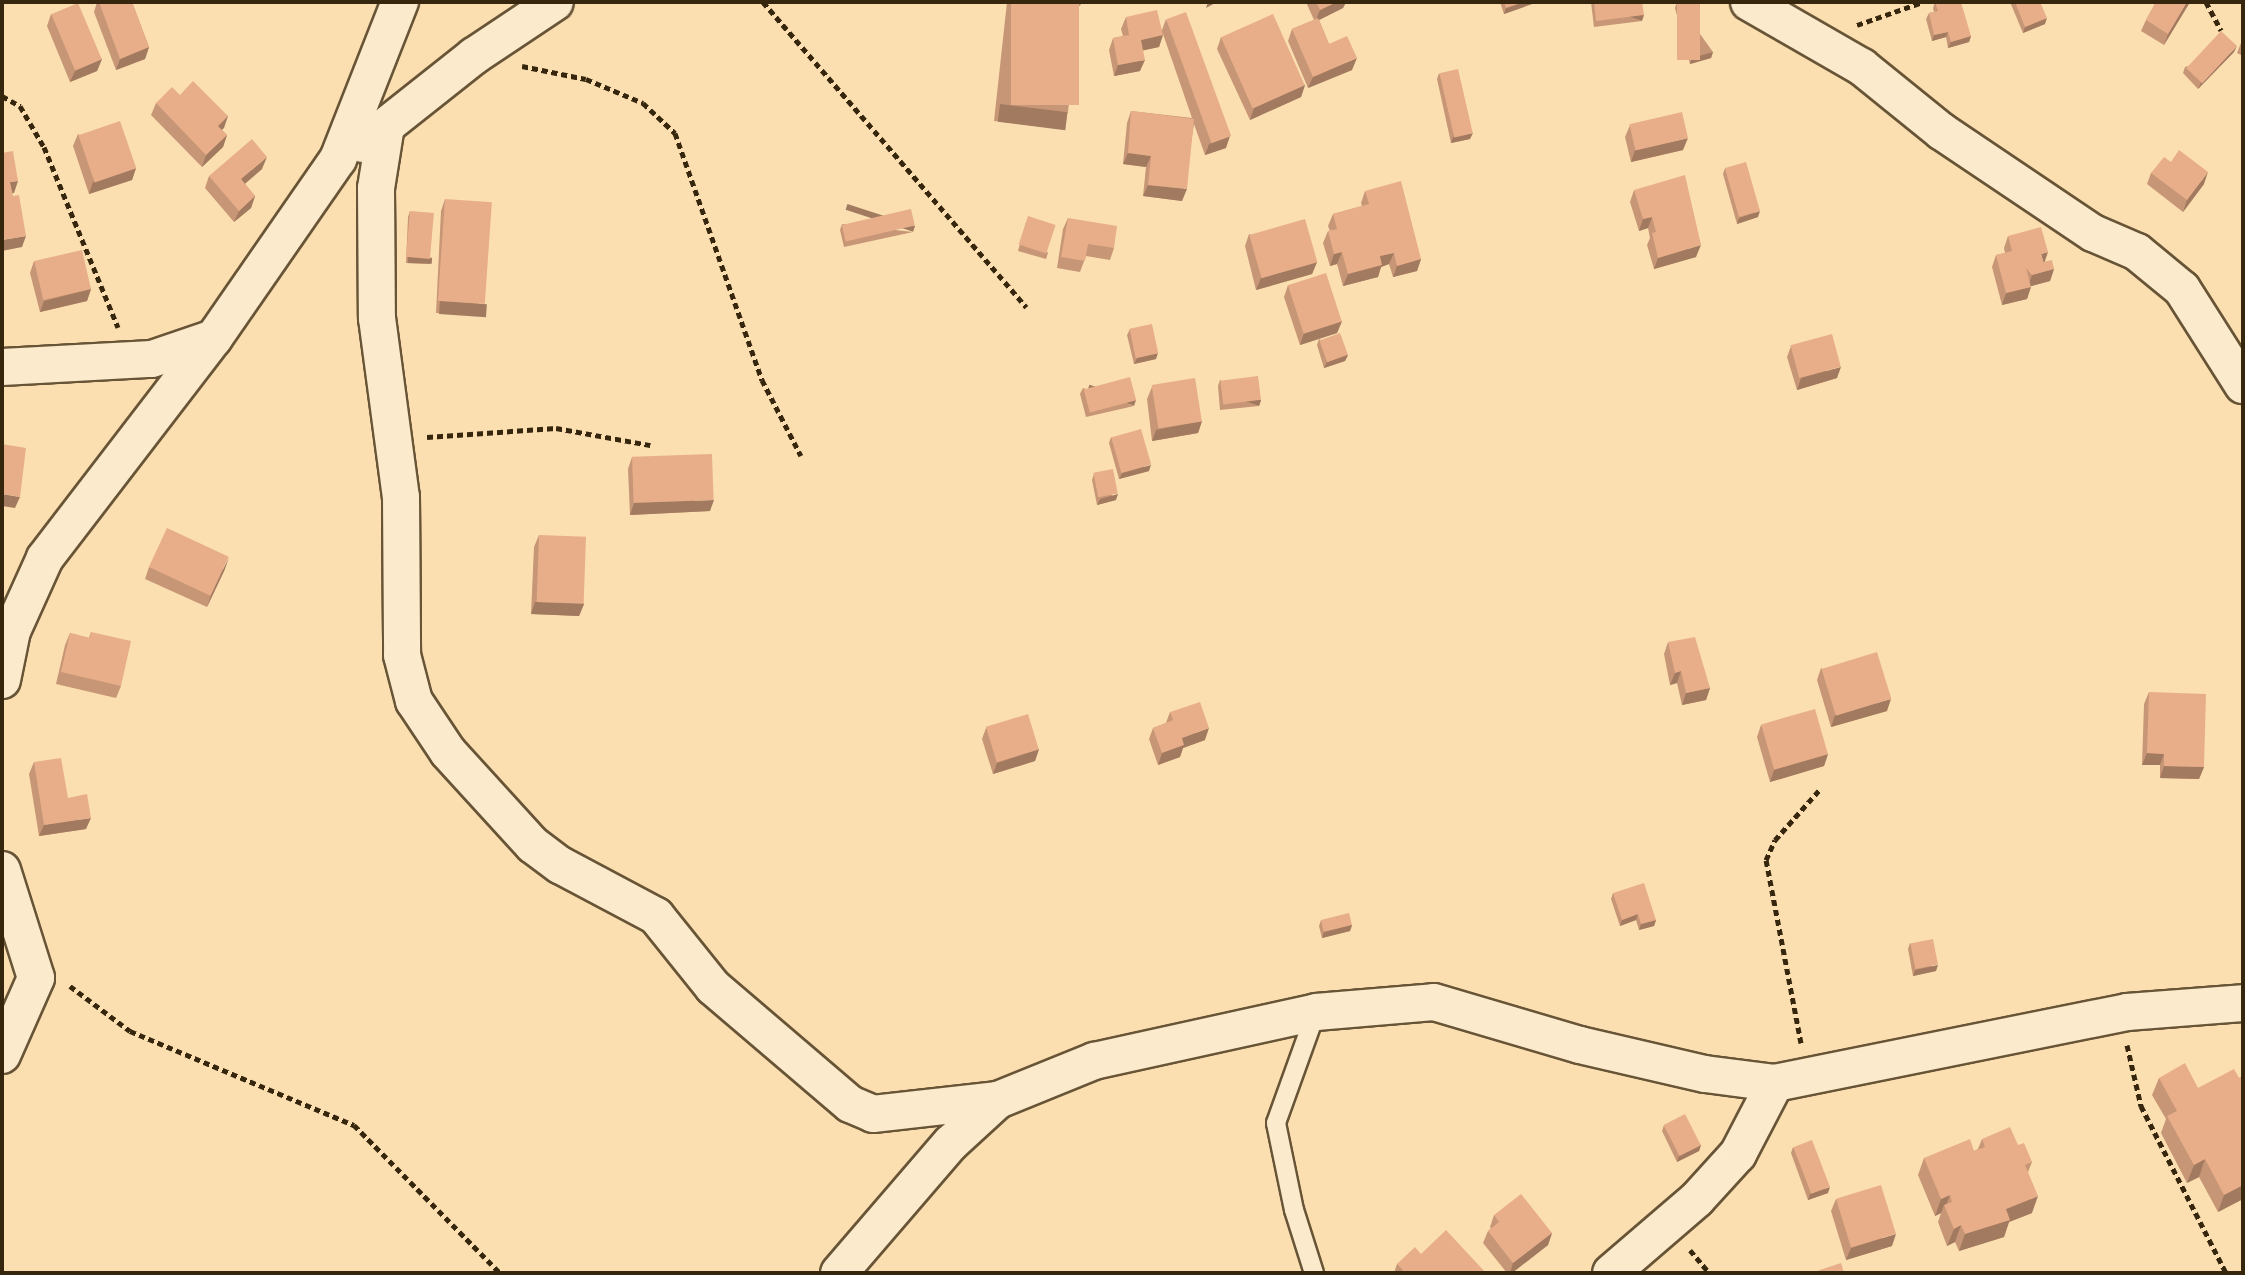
<!DOCTYPE html>
<html>
<head>
<meta charset="utf-8">
<style>
	body { margin:0 }
	#map { position:relative; width:2245px; height:1275px; overflow:hidden; background:#fbdfb0; font-family:"Libre Caslon Text",serif }
	div>[style] { position:absolute }
	[style*='--x'] { left:calc(var(--x)*1px); top:calc(var(--y)*1px); width:calc(var(--w)*1px); rotate:calc(var(--a)*1deg) }
	.path>* { height:5px; margin-top:-2.5px; transform-origin:0; background:repeating-linear-gradient(90deg,#37260e 0 6px,transparent 0 10px) }
	.roads { filter:drop-shadow(2px 0 #685436) drop-shadow(-2px 0 #685436) drop-shadow(0 2px #685436) drop-shadow(0 -2px #685436) }
	.service>* { height:18px; margin:-9px; padding:0 9px; transform-origin:9px; border-radius:9px; background:#fceacc }
	.minor>* { height:36px; margin:-18px; padding:0 18px; transform-origin:18px; border-radius:18px; background:#fceacc }
	.wall>* { inset:0; background:#c79676 }
	.shaded-wall>* { inset:0; background:#a27a60; transform-origin:0 0 }
	.building>* { inset:0; background:#e7ae89; transform-origin:0 0 }
	span { translate:-50% -50%; white-space:nowrap; text-align:center; line-height:1.15; -webkit-text-stroke:6px #fceacc; paint-order:stroke }
	.frame { position:absolute; inset:0; border:4px solid #37260e; pointer-events:none }
</style>
</head>
<body>
<div id="map">
	<div class="path">
		<i style="--x:763;--y:2;--w:403;--a:49.2"></i>
		<i style="--x:2206;--y:2;--w:32;--a:62"></i>
		<i style="--x:1857;--y:25;--w:70;--a:-19.2"></i>
		<i style="--x:522;--y:66;--w:65;--a:11.5"></i>
		<i style="--x:586;--y:79;--w:62;--a:22.8"></i>
		<i style="--x:643;--y:103;--w:44;--a:43.2"></i>
		<i style="--x:675;--y:133;--w:262;--a:70.6"></i>
		<i style="--x:762;--y:380;--w:85;--a:62.8"></i>
		<i style="--x:2;--y:96;--w:21;--a:29"></i>
		<i style="--x:20;--y:106;--w:48;--a:59.7"></i>
		<i style="--x:44;--y:147;--w:195;--a:67.7"></i>
		<i style="--x:427;--y:437;--w:129;--a:-4"></i>
		<i style="--x:556;--y:428;--w:96;--a:10.3"></i>
		<i style="--x:70;--y:986;--w:75;--a:36.9"></i>
		<i style="--x:130;--y:1031;--w:243;--a:22.8"></i>
		<i style="--x:354;--y:1125;--w:208;--a:45.4"></i>
		<i style="--x:1801;--y:1043;--w:186;--a:-100.8"></i>
		<i style="--x:1766;--y:860;--w:22;--a:-66"></i>
		<i style="--x:1775;--y:840;--w:69;--a:-48.5"></i>
		<i style="--x:2127;--y:1045;--w:63;--a:77.1"></i>
		<i style="--x:2141;--y:1106;--w:187;--a:63"></i>
		<i style="--x:1690;--y:1250;--w:30;--a:50"></i>
	</div>
	<div class="roads">
		<div class="service">
			<i style="--x:1314;--y:1273;--w:66;--a:-107.6"></i>
			<i style="--x:1294;--y:1210;--w:89;--a:-101.7"></i>
			<i style="--x:1276;--y:1123;--w:118;--a:-70.2"></i>
		</div>
		<div class="minor">
			<i style="--x:1749;--y:2;--w:130;--a:29.9"></i>
			<i style="--x:1862;--y:67;--w:102;--a:39"></i>
			<i style="--x:1941;--y:131;--w:183;--a:33.9"></i>
			<i style="--x:2093;--y:233;--w:48;--a:23.4"></i>
			<i style="--x:2137;--y:252;--w:58;--a:39.4"></i>
			<i style="--x:2182;--y:289;--w:114;--a:57.6"></i>
			<i style="--x:385;--y:132;--w:57;--a:99.1"></i>
			<i style="--x:376;--y:188;--w:130;--a:89.6"></i>
			<i style="--x:377;--y:318;--w:181;--a:82.4"></i>
			<i style="--x:401;--y:497;--w:158;--a:89.6"></i>
			<i style="--x:402;--y:655;--w:48;--a:75.4"></i>
			<i style="--x:414;--y:701;--w:61;--a:56.3"></i>
			<i style="--x:448;--y:752;--w:126;--a:47.6"></i>
			<i style="--x:533;--y:845;--w:34;--a:37"></i>
			<i style="--x:560;--y:865;--w:109;--a:28"></i>
			<i style="--x:656;--y:916;--w:91;--a:51.2"></i>
			<i style="--x:713;--y:987;--w:180;--a:40.5"></i>
			<i style="--x:850;--y:1104;--w:25;--a:23"></i>
			<i style="--x:873;--y:1114;--w:126;--a:-6.4"></i>
			<i style="--x:363;--y:144;--w:142;--a:-38.4"></i>
			<i style="--x:474;--y:56;--w:97;--a:-33.7"></i>
			<i style="--x:2;--y:367;--w:150;--a:-3.1"></i>
			<i style="--x:152;--y:359;--w:65;--a:-18.7"></i>
			<i style="--x:2;--y:680;--w:50;--a:-78.5"></i>
			<i style="--x:12;--y:631;--w:80;--a:-65.7"></i>
			<i style="--x:45;--y:558;--w:277;--a:-52.5"></i>
			<i style="--x:214;--y:338;--w:218;--a:-55.3"></i>
			<i style="--x:338;--y:159;--w:169;--a:-68.5"></i>
			<i style="--x:2;--y:870;--w:113;--a:72.5"></i>
			<i style="--x:36;--y:978;--w:84;--a:113.8"></i>
			<i style="--x:839;--y:1273;--w:172;--a:-49.3"></i>
			<i style="--x:951;--y:1143;--w:64;--a:-42.5"></i>
			<i style="--x:998;--y:1100;--w:104;--a:-22.1"></i>
			<i style="--x:1094;--y:1061;--w:227;--a:-12.4"></i>
			<i style="--x:1316;--y:1012;--w:118;--a:-4.8"></i>
			<i style="--x:1434;--y:1002;--w:152;--a:16.4"></i>
			<i style="--x:1580;--y:1045;--w:128;--a:13.1"></i>
			<i style="--x:1705;--y:1074;--w:71;--a:7.3"></i>
			<i style="--x:1775;--y:1083;--w:359;--a:-11.4"></i>
			<i style="--x:2127;--y:1012;--w:116;--a:-4.4"></i>
			<i style="--x:1611;--y:1273;--w:113;--a:-40.7"></i>
			<i style="--x:1697;--y:1199;--w:61;--a:-47.7"></i>
			<i style="--x:1738;--y:1154;--w:80;--a:-62.5"></i>
		</div>
	</div>
	<div class="wall">
		<i style="clip-path:polygon(97px 2px,132px 2px,149px 47px,145px 59px,116px 70px,94px 12px)"></i>
		<i style="clip-path:polygon(1007px 2px,1082px 2px,1080px 6px,1079px 6px,1068px 112px,1061px 129px,994px 121px)"></i>
		<i style="clip-path:polygon(1306px 2px,1346px 2px,1343px 8px,1319px 20px,1329px 44px,1352px 70px,1308px 88px,1288px 41px,1292px 29px,1314px 20px)"></i>
		<i style="clip-path:polygon(1500px 2px,1533px 2px,1532px 4px,1504px 14px)"></i>
		<i style="clip-path:polygon(1591px 2px,1642px 2px,1642px 21px,1594px 27px)"></i>
		<i style="clip-path:polygon(1677px 2px,1713px 52px,1711px 58px,1690px 64px,1675px 8px)"></i>
		<i style="clip-path:polygon(1935px 2px,1971px 36px,1969px 42px,1948px 48px,1946px 37px,1932px 41px,1926px 19px,1929px 13px,1934px 12px,1933px 8px)"></i>
		<i style="clip-path:polygon(2010px 2px,2040px 2px,2045px 24px,2023px 33px)"></i>
		<i style="clip-path:polygon(2156px 2px,2190px 2px,2164px 45px,2141px 31px,2146px 20px)"></i>
		<i style="clip-path:polygon(51px 14px,102px 59px,97px 71px,70px 82px,47px 26px)"></i>
		<i style="clip-path:polygon(1126px 17px,1162px 30px,1166px 19px,1226px 148px,1205px 155px,1194px 124px,1182px 201px,1143px 196px,1146px 167px,1123px 164px,1127px 123px,1131px 111px,1192px 118px,1163px 34px,1159px 47px,1143px 50px,1140px 71px,1114px 76px,1109px 50px,1113px 38px,1123px 36px,1121px 29px)"></i>
		<i style="clip-path:polygon(1221px 37px,1305px 85px,1301px 97px,1250px 120px,1217px 49px)"></i>
		<i style="clip-path:polygon(2243px 38px,2243px 56px,2237px 53px)"></i>
		<i style="clip-path:polygon(2234px 52px,2198px 89px,2183px 73px,2185px 67px)"></i>
		<i style="clip-path:polygon(1439px 73px,1470px 139px,1451px 143px,1437px 79px)"></i>
		<i style="clip-path:polygon(180px 95px,228px 116px,222px 130px,227px 135px,223px 147px,202px 167px,151px 115px,156px 103px)"></i>
		<i style="clip-path:polygon(1630px 125px,1683px 150px,1631px 162px,1625px 137px)"></i>
		<i style="clip-path:polygon(78px 134px,136px 168px,132px 180px,89px 194px,73px 146px)"></i>
		<i style="clip-path:polygon(2171px 162px,2204px 184px,2183px 212px,2147px 184px,2151px 173px)"></i>
		<i style="clip-path:polygon(1725px 168px,1758px 217px,1737px 224px,1723px 174px)"></i>
		<i style="clip-path:polygon(262px 169px,245px 184px,255px 196px,251px 208px,234px 222px,205px 188px,209px 176px)"></i>
		<i style="clip-path:polygon(1634px 190px,1696px 257px,1654px 269px,1647px 245px,1650px 238px,1648px 228px,1639px 231px,1630px 202px)"></i>
		<i style="clip-path:polygon(1365px 191px,1421px 259px,1417px 271px,1393px 277px,1389px 264px,1381px 267px,1378px 277px,1343px 286px,1337px 264px,1330px 266px,1323px 243px,1328px 231px,1330px 231px,1328px 226px,1333px 214px,1362px 206px,1361px 203px)"></i>
		<i style="clip-path:polygon(445px 199px,483px 316px,436px 313px,441px 211px)"></i>
		<i style="clip-path:polygon(410px 211px,430px 264px,406px 263px,408px 217px)"></i>
		<i style="clip-path:polygon(1068px 218px,1114px 248px,1110px 260px,1086px 256px,1080px 272px,1057px 268px,1063px 229px)"></i>
		<i style="clip-path:polygon(1026px 222px,1048px 253px,1046px 259px,1018px 251px)"></i>
		<i style="clip-path:polygon(842px 224px,913px 232px,844px 247px,840px 230px)"></i>
		<i style="clip-path:polygon(1249px 234px,1317px 262px,1312px 274px,1256px 290px,1245px 246px)"></i>
		<i style="clip-path:polygon(2008px 236px,2054px 269px,2050px 281px,2031px 286px,2027px 299px,2002px 305px,1992px 267px,1996px 255px,2005px 253px,2004px 248px)"></i>
		<i style="clip-path:polygon(34px 261px,91px 289px,87px 301px,40px 312px,30px 273px)"></i>
		<i style="clip-path:polygon(1288px 285px,1342px 321px,1337px 333px,1300px 345px,1284px 297px)"></i>
		<i style="clip-path:polygon(1130px 329px,1156px 359px,1134px 364px,1127px 335px)"></i>
		<i style="clip-path:polygon(1319px 339px,1348px 355px,1345px 361px,1324px 368px,1317px 345px)"></i>
		<i style="clip-path:polygon(1791px 346px,1837px 378px,1797px 390px,1787px 357px)"></i>
		<i style="clip-path:polygon(1220px 380px,1261px 400px,1259px 406px,1220px 410px,1218px 386px)"></i>
		<i style="clip-path:polygon(1152px 387px,1202px 421px,1198px 433px,1152px 441px,1147px 399px)"></i>
		<i style="clip-path:polygon(1083px 388px,1134px 406px,1086px 417px,1080px 394px)"></i>
		<i style="clip-path:polygon(1111px 437px,1149px 471px,1119px 479px,1109px 443px)"></i>
		<i style="clip-path:polygon(632px 457px,710px 511px,630px 515px,628px 469px)"></i>
		<i style="clip-path:polygon(1094px 474px,1116px 500px,1097px 505px,1092px 480px)"></i>
		<i style="clip-path:polygon(539px 535px,584px 604px,579px 616px,531px 614px,534px 547px)"></i>
		<i style="clip-path:polygon(149px 567px,225px 569px,207px 607px,145px 579px)"></i>
		<i style="clip-path:polygon(91px 632px,121px 686px,116px 698px,56px 684px,65px 645px,70px 633px,89px 638px)"></i>
		<i style="clip-path:polygon(1668px 642px,1710px 688px,1706px 700px,1682px 705px,1677px 683px,1670px 685px,1664px 654px)"></i>
		<i style="clip-path:polygon(1821px 668px,1887px 711px,1831px 727px,1817px 680px)"></i>
		<i style="clip-path:polygon(2149px 692px,2204px 767px,2199px 779px,2160px 778px,2160px 765px,2142px 765px,2144px 704px)"></i>
		<i style="clip-path:polygon(1170px 712px,1205px 740px,1183px 748px,1180px 757px,1158px 765px,1149px 739px,1153px 728px,1166px 723px)"></i>
		<i style="clip-path:polygon(1761px 725px,1828px 754px,1824px 766px,1770px 782px,1757px 737px)"></i>
		<i style="clip-path:polygon(986px 728px,1039px 749px,1035px 761px,993px 774px,982px 739px)"></i>
		<i style="clip-path:polygon(34px 762px,86px 829px,39px 836px,29px 774px)"></i>
		<i style="clip-path:polygon(1613px 893px,1656px 920px,1654px 926px,1639px 930px,1636px 920px,1620px 926px,1611px 899px)"></i>
		<i style="clip-path:polygon(1321px 920px,1352px 925px,1350px 931px,1322px 938px,1319px 926px)"></i>
		<i style="clip-path:polygon(1910px 943px,1936px 971px,1913px 976px,1908px 949px)"></i>
		<i style="clip-path:polygon(2243px 1076px,2243px 1199px,2218px 1212px,2199px 1177px,2187px 1183px,2161px 1133px,2166px 1119px,2152px 1095px,2159px 1078px,2198px 1088px,2239px 1078px)"></i>
		<i style="clip-path:polygon(1664px 1125px,1701px 1145px,1699px 1151px,1677px 1162px,1662px 1131px)"></i>
		<i style="clip-path:polygon(1982px 1139px,2018px 1145px,2032px 1162px,2028px 1172px,2032px 1213px,2009px 1222px,2004px 1237px,1959px 1251px,1955px 1242px,1947px 1246px,1938px 1222px,1941px 1213px,1935px 1216px,1918px 1175px,1924px 1158px,1974px 1151px,1978px 1149px)"></i>
		<i style="clip-path:polygon(1793px 1147px,1828px 1193px,1808px 1200px,1791px 1153px)"></i>
		<i style="clip-path:polygon(1836px 1199px,1892px 1246px,1846px 1260px,1831px 1211px)"></i>
		<i style="clip-path:polygon(1494px 1215px,1552px 1233px,1548px 1245px,1512px 1273px,1507px 1273px,1483px 1243px,1488px 1231px,1491px 1228px,1490px 1227px)"></i>
		<i style="clip-path:polygon(1421px 1254px,1486px 1273px,1394px 1273px,1397px 1264px)"></i>
	</div>
	<div class="shaded-wall">
		<i style="clip-path:polygon(1208px 2px,1217px 2px,1206px 8px)"></i>
		<i style="clip-path:polygon(1337px 2px,1346px 2px,1343px 8px,1315px 22px,1320px 10px)"></i>
		<i style="clip-path:polygon(1524px 2px,1533px 2px,1532px 4px,1504px 14px,1506px 8px)"></i>
		<i style="clip-path:polygon(2187px 2px,2190px 2px,2164px 45px,2168px 34px)"></i>
		<i style="left:1644px;top:15px;width:6px;height:48px;rotate:108deg"></i>
		<i style="clip-path:polygon(2047px 18px,2045px 24px,2023px 33px,2025px 27px)"></i>
		<i style="clip-path:polygon(1948px 32px,1946px 37px,1932px 41px,1934px 35px)"></i>
		<i style="clip-path:polygon(1163px 35px,1159px 47px,1136px 52px,1141px 40px)"></i>
		<i style="clip-path:polygon(1971px 36px,1969px 42px,1948px 48px,1951px 42px)"></i>
		<i style="clip-path:polygon(2237px 46px,2234px 52px,2198px 89px,2201px 83px)"></i>
		<i style="clip-path:polygon(149px 47px,145px 59px,116px 70px,120px 59px)"></i>
		<i style="clip-path:polygon(1713px 52px,1711px 58px,1690px 64px,1692px 58px)"></i>
		<i style="clip-path:polygon(1357px 58px,1352px 70px,1308px 88px,1313px 77px)"></i>
		<i style="clip-path:polygon(102px 59px,97px 71px,70px 82px,75px 71px)"></i>
		<i style="clip-path:polygon(1145px 60px,1140px 71px,1114px 76px,1118px 65px)"></i>
		<i style="clip-path:polygon(1305px 85px,1301px 97px,1250px 120px,1254px 108px)"></i>
		<i style="left:1000px;top:104px;width:68px;height:18px;rotate:7deg"></i>
		<i style="clip-path:polygon(228px 116px,224px 128px,214px 137px,218px 126px)"></i>
		<i style="clip-path:polygon(1473px 133px,1470px 139px,1451px 143px,1453px 137px)"></i>
		<i style="clip-path:polygon(227px 135px,223px 147px,202px 167px,206px 155px)"></i>
		<i style="clip-path:polygon(1230px 136px,1226px 148px,1205px 155px,1209px 144px)"></i>
		<i style="clip-path:polygon(1688px 138px,1683px 150px,1631px 162px,1635px 150px)"></i>
		<i style="clip-path:polygon(1128px 153px,1151px 156px,1146px 167px,1123px 164px)"></i>
		<i style="clip-path:polygon(267px 157px,262px 169px,236px 191px,241px 179px)"></i>
		<i style="clip-path:polygon(136px 168px,132px 180px,89px 194px,93px 182px)"></i>
		<i style="clip-path:polygon(2208px 172px,2204px 184px,2183px 212px,2187px 200px)"></i>
		<i style="clip-path:polygon(18px 181px,14px 193px,6px 194px,10px 182px)"></i>
		<i style="clip-path:polygon(1148px 185px,1187px 189px,1182px 201px,1143px 196px)"></i>
		<i style="clip-path:polygon(255px 196px,251px 208px,234px 222px,239px 211px)"></i>
		<i style="clip-path:polygon(1760px 211px,1758px 217px,1737px 224px,1739px 218px)"></i>
		<i style="clip-path:polygon(1652px 217px,1648px 228px,1639px 231px,1643px 219px)"></i>
		<i style="left:915px;top:226px;width:6px;height:71px;rotate:108deg"></i>
		<i style="clip-path:polygon(26px 236px,22px 247px,2px 251px,2px 240px)"></i>
		<i style="clip-path:polygon(1701px 245px,1696px 257px,1654px 269px,1658px 258px)"></i>
		<i style="clip-path:polygon(1342px 252px,1337px 264px,1330px 266px,1334px 254px)"></i>
		<i style="clip-path:polygon(2048px 252px,2044px 264px,2041px 254px)"></i>
		<i style="clip-path:polygon(1394px 253px,1389px 264px,1381px 267px,1378px 277px,1343px 286px,1348px 274px,1380px 256px)"></i>
		<i style="left:408px;top:257px;width:24px;height:6px;rotate:2deg"></i>
		<i style="clip-path:polygon(1421px 259px,1417px 271px,1393px 277px,1397px 266px)"></i>
		<i style="clip-path:polygon(1317px 262px,1312px 274px,1256px 290px,1261px 278px)"></i>
		<i style="clip-path:polygon(2054px 269px,2050px 281px,2028px 287px,2032px 275px)"></i>
		<i style="clip-path:polygon(2031px 287px,2027px 299px,2002px 305px,2006px 293px)"></i>
		<i style="clip-path:polygon(91px 289px,87px 301px,40px 312px,44px 301px)"></i>
		<i style="left:440px;top:301px;width:47px;height:13px;rotate:4deg"></i>
		<i style="clip-path:polygon(1342px 321px,1337px 333px,1300px 345px,1304px 333px)"></i>
		<i style="clip-path:polygon(1158px 353px,1156px 359px,1134px 364px,1137px 358px)"></i>
		<i style="clip-path:polygon(1348px 355px,1345px 361px,1324px 368px,1327px 362px)"></i>
		<i style="clip-path:polygon(1841px 367px,1837px 378px,1797px 390px,1801px 378px)"></i>
		<i style="left:1136px;top:400px;width:6px;height:49px;rotate:108deg"></i>
		<i style="left:1261px;top:400px;width:6px;height:39px;rotate:108deg"></i>
		<i style="clip-path:polygon(1202px 421px,1198px 433px,1152px 441px,1156px 430px)"></i>
		<i style="clip-path:polygon(1151px 465px,1149px 471px,1119px 479px,1122px 473px)"></i>
		<i style="clip-path:polygon(2px 494px,20px 497px,15px 508px,2px 506px)"></i>
		<i style="clip-path:polygon(1118px 494px,1116px 500px,1097px 505px,1100px 499px)"></i>
		<i style="clip-path:polygon(714px 500px,710px 511px,630px 515px,634px 503px)"></i>
		<i style="clip-path:polygon(229px 557px,225px 569px,207px 607px,211px 595px)"></i>
		<i style="clip-path:polygon(535px 602px,584px 604px,579px 616px,531px 614px)"></i>
		<i style="clip-path:polygon(1681px 671px,1677px 683px,1670px 685px,1675px 673px)"></i>
		<i style="clip-path:polygon(1710px 688px,1706px 700px,1682px 705px,1686px 693px)"></i>
		<i style="clip-path:polygon(1891px 699px,1887px 711px,1831px 727px,1835px 715px)"></i>
		<i style="clip-path:polygon(1209px 728px,1205px 740px,1183px 748px,1180px 757px,1158px 765px,1162px 753px,1182px 738px)"></i>
		<i style="clip-path:polygon(1039px 749px,1035px 761px,993px 774px,997px 763px)"></i>
		<i style="clip-path:polygon(2147px 753px,2164px 754px,2160px 765px,2142px 765px)"></i>
		<i style="clip-path:polygon(1828px 754px,1824px 766px,1770px 782px,1774px 770px)"></i>
		<i style="clip-path:polygon(2164px 766px,2204px 767px,2199px 779px,2160px 778px)"></i>
		<i style="clip-path:polygon(91px 818px,86px 829px,39px 836px,44px 825px)"></i>
		<i style="clip-path:polygon(1638px 914px,1636px 920px,1620px 926px,1622px 920px)"></i>
		<i style="clip-path:polygon(1656px 920px,1654px 926px,1639px 930px,1641px 924px)"></i>
		<i style="clip-path:polygon(1352px 925px,1350px 931px,1322px 938px,1324px 932px)"></i>
		<i style="clip-path:polygon(1938px 965px,1936px 971px,1913px 976px,1915px 970px)"></i>
		<i style="clip-path:polygon(1701px 1145px,1699px 1151px,1677px 1162px,1679px 1156px)"></i>
		<i style="clip-path:polygon(2205px 1159px,2199px 1177px,2187px 1183px,2194px 1165px)"></i>
		<i style="clip-path:polygon(2243px 1185px,2243px 1199px,2218px 1212px,2224px 1195px)"></i>
		<i style="clip-path:polygon(1830px 1187px,1828px 1193px,1808px 1200px,1810px 1194px)"></i>
		<i style="clip-path:polygon(1950px 1195px,1945px 1208px,1944px 1205px,1941px 1213px,1935px 1216px,1941px 1199px)"></i>
		<i style="clip-path:polygon(2038px 1196px,2032px 1213px,2009px 1222px,2004px 1237px,1959px 1251px,1965px 1234px,2006px 1209px)"></i>
		<i style="clip-path:polygon(1961px 1225px,1955px 1242px,1947px 1246px,1954px 1229px)"></i>
		<i style="clip-path:polygon(1552px 1233px,1548px 1245px,1512px 1273px,1510px 1273px,1513px 1263px)"></i>
		<i style="clip-path:polygon(1896px 1234px,1892px 1246px,1846px 1260px,1851px 1248px)"></i>
	</div>
	<div class="building">
		<i style="clip-path:polygon(99px 2px,132px 2px,149px 47px,120px 59px)"></i>
		<i style="left:1011px;top:2px;width:68px;height:103px"></i>
		<i style="clip-path:polygon(1316px 2px,1337px 2px,1320px 10px)"></i>
		<i style="clip-path:polygon(1504px 2px,1524px 2px,1506px 8px)"></i>
		<i style="clip-path:polygon(1594px 2px,1642px 2px,1644px 15px,1596px 21px)"></i>
		<i style="left:1677px;top:2px;width:23px;height:58px"></i>
		<i style="clip-path:polygon(1935px 2px,1961px 2px,1971px 36px,1951px 42px,1948px 32px,1934px 35px,1929px 13px,1938px 11px)"></i>
		<i style="clip-path:polygon(2015px 2px,2040px 2px,2047px 18px,2025px 27px)"></i>
		<i style="clip-path:polygon(2156px 2px,2187px 2px,2168px 34px,2146px 20px)"></i>
		<i style="left:78px;top:3px;width:61px;height:29px;rotate:67deg"></i>
		<i style="clip-path:polygon(1157px 10px,1163px 35px,1141px 40px,1145px 60px,1118px 65px,1113px 38px,1129px 35px,1126px 17px)"></i>
		<i style="left:1186px;top:12px;width:132px;height:21px;rotate:70deg"></i>
		<i style="left:1273px;top:14px;width:78px;height:57px;rotate:66deg"></i>
		<i style="clip-path:polygon(1318px 18px,1329px 44px,1347px 36px,1357px 58px,1313px 77px,1292px 29px)"></i>
		<i style="left:2221px;top:31px;width:22px;height:51px;rotate:43deg"></i>
		<i style="left:1458px;top:69px;width:66px;height:19px;rotate:77deg"></i>
		<i style="clip-path:polygon(193px 81px,228px 116px,218px 126px,227px 135px,206px 155px,156px 103px,172px 87px,180px 95px)"></i>
		<i style="clip-path:polygon(1131px 111px,1194px 119px,1187px 189px,1148px 185px,1151px 156px,1128px 153px)"></i>
		<i style="left:1682px;top:112px;width:27px;height:54px;rotate:77deg"></i>
		<i style="left:120px;top:121px;width:50px;height:44px;rotate:71deg"></i>
		<i style="clip-path:polygon(252px 139px,267px 157px,241px 179px,255px 196px,239px 211px,209px 176px)"></i>
		<i style="clip-path:polygon(2179px 150px,2208px 172px,2187px 200px,2151px 173px,2164px 157px,2171px 162px)"></i>
		<i style="clip-path:polygon(13px 151px,18px 181px,10px 182px,13px 196px,19px 195px,26px 236px,2px 240px,2px 153px)"></i>
		<i style="left:1746px;top:162px;width:51px;height:22px;rotate:74deg"></i>
		<i style="clip-path:polygon(1685px 175px,1701px 245px,1658px 258px,1652px 233px,1656px 232px,1652px 217px,1643px 219px,1634px 190px)"></i>
		<i style="clip-path:polygon(1401px 181px,1421px 259px,1397px 266px,1394px 253px,1380px 256px,1382px 265px,1348px 274px,1342px 252px,1334px 254px,1328px 231px,1337px 229px,1333px 214px,1369px 204px,1365px 191px)"></i>
		<i style="left:445px;top:199px;width:47px;height:102px;rotate:4deg"></i>
		<i style="left:911px;top:209px;width:17px;height:71px;rotate:77deg"></i>
		<i style="left:410px;top:211px;width:24px;height:46px;rotate:5deg"></i>
		<i style="left:1028px;top:216px;width:29px;height:30px;rotate:18deg"></i>
		<i style="clip-path:polygon(1068px 218px,1117px 226px,1114px 248px,1088px 244px,1085px 261px,1061px 257px)"></i>
		<i style="left:1305px;top:219px;width:45px;height:58px;rotate:74deg"></i>
		<i style="clip-path:polygon(2041px 227px,2048px 252px,2041px 254px,2043px 262px,2052px 260px,2054px 269px,2032px 275px,2026px 268px,2031px 287px,2006px 293px,1996px 255px,2012px 251px,2008px 236px)"></i>
		<i style="left:82px;top:250px;width:40px;height:49px;rotate:77deg"></i>
		<i style="left:1326px;top:273px;width:51px;height:40px;rotate:72deg"></i>
		<i style="left:1152px;top:324px;width:30px;height:23px;rotate:78deg"></i>
		<i style="left:1340px;top:333px;width:23px;height:22px;rotate:70deg"></i>
		<i style="left:1832px;top:334px;width:34px;height:43px;rotate:75deg"></i>
		<i style="left:1258px;top:376px;width:24px;height:38px;rotate:83deg"></i>
		<i style="left:1130px;top:377px;width:24px;height:48px;rotate:75deg"></i>
		<i style="left:1195px;top:378px;width:44px;height:44px;rotate:81deg"></i>
		<i style="left:1141px;top:429px;width:37px;height:31px;rotate:74deg"></i>
		<i style="clip-path:polygon(2px 444px,26px 448px,20px 497px,2px 494px)"></i>
		<i style="left:712px;top:454px;width:46px;height:80px;rotate:88deg"></i>
		<i style="left:1113px;top:469px;width:25px;height:20px;rotate:79deg"></i>
		<i style="left:167px;top:528px;width:68px;height:43px;rotate:25deg"></i>
		<i style="left:539px;top:535px;width:47px;height:67px;rotate:2deg"></i>
		<i style="clip-path:polygon(91px 632px,131px 641px,121px 686px,61px 672px,70px 633px,90px 638px)"></i>
		<i style="clip-path:polygon(1695px 637px,1710px 688px,1686px 693px,1681px 671px,1675px 673px,1668px 642px)"></i>
		<i style="left:1877px;top:652px;width:49px;height:58px;rotate:73deg"></i>
		<i style="clip-path:polygon(2149px 692px,2206px 694px,2204px 767px,2164px 766px,2164px 754px,2147px 753px)"></i>
		<i style="clip-path:polygon(1200px 702px,1209px 728px,1182px 738px,1184px 745px,1162px 753px,1153px 728px,1173px 720px,1170px 712px)"></i>
		<i style="left:1815px;top:709px;width:47px;height:56px;rotate:74deg"></i>
		<i style="left:1028px;top:714px;width:37px;height:44px;rotate:73deg"></i>
		<i style="clip-path:polygon(61px 758px,68px 798px,87px 794px,91px 818px,44px 825px,34px 762px)"></i>
		<i style="clip-path:polygon(1644px 883px,1656px 920px,1641px 924px,1638px 914px,1622px 920px,1613px 893px)"></i>
		<i style="left:1349px;top:913px;width:12px;height:29px;rotate:76deg"></i>
		<i style="left:1933px;top:939px;width:26px;height:23px;rotate:79deg"></i>
		<i style="clip-path:polygon(2185px 1063px,2198px 1088px,2234px 1069px,2239px 1078px,2243px 1076px,2243px 1185px,2224px 1195px,2205px 1159px,2194px 1165px,2167px 1116px,2177px 1111px,2159px 1078px)"></i>
		<i style="left:1685px;top:1114px;width:35px;height:24px;rotate:63deg"></i>
		<i style="clip-path:polygon(2010px 1127px,2018px 1145px,2024px 1143px,2032px 1162px,2025px 1165px,2038px 1196px,2006px 1209px,2010px 1220px,1965px 1234px,1961px 1225px,1954px 1229px,1944px 1205px,1952px 1202px,1950px 1195px,1941px 1199px,1924px 1158px,1970px 1139px,1974px 1151px,1985px 1147px,1982px 1139px)"></i>
		<i style="left:1812px;top:1140px;width:50px;height:20px;rotate:69deg"></i>
		<i style="left:1881px;top:1185px;width:51px;height:47px;rotate:73deg"></i>
		<i style="clip-path:polygon(1521px 1194px,1552px 1233px,1513px 1263px,1488px 1231px,1499px 1222px,1494px 1215px)"></i>
		<i style="clip-path:polygon(1446px 1230px,1486px 1273px,1399px 1273px,1403px 1270px,1397px 1264px,1415px 1247px,1421px 1254px)"></i>
		<i style="clip-path:polygon(1841px 1263px,1844px 1273px,1811px 1273px)"></i>
	</div>
	<div class="frame"></div>
</div>
</body>
</html>
